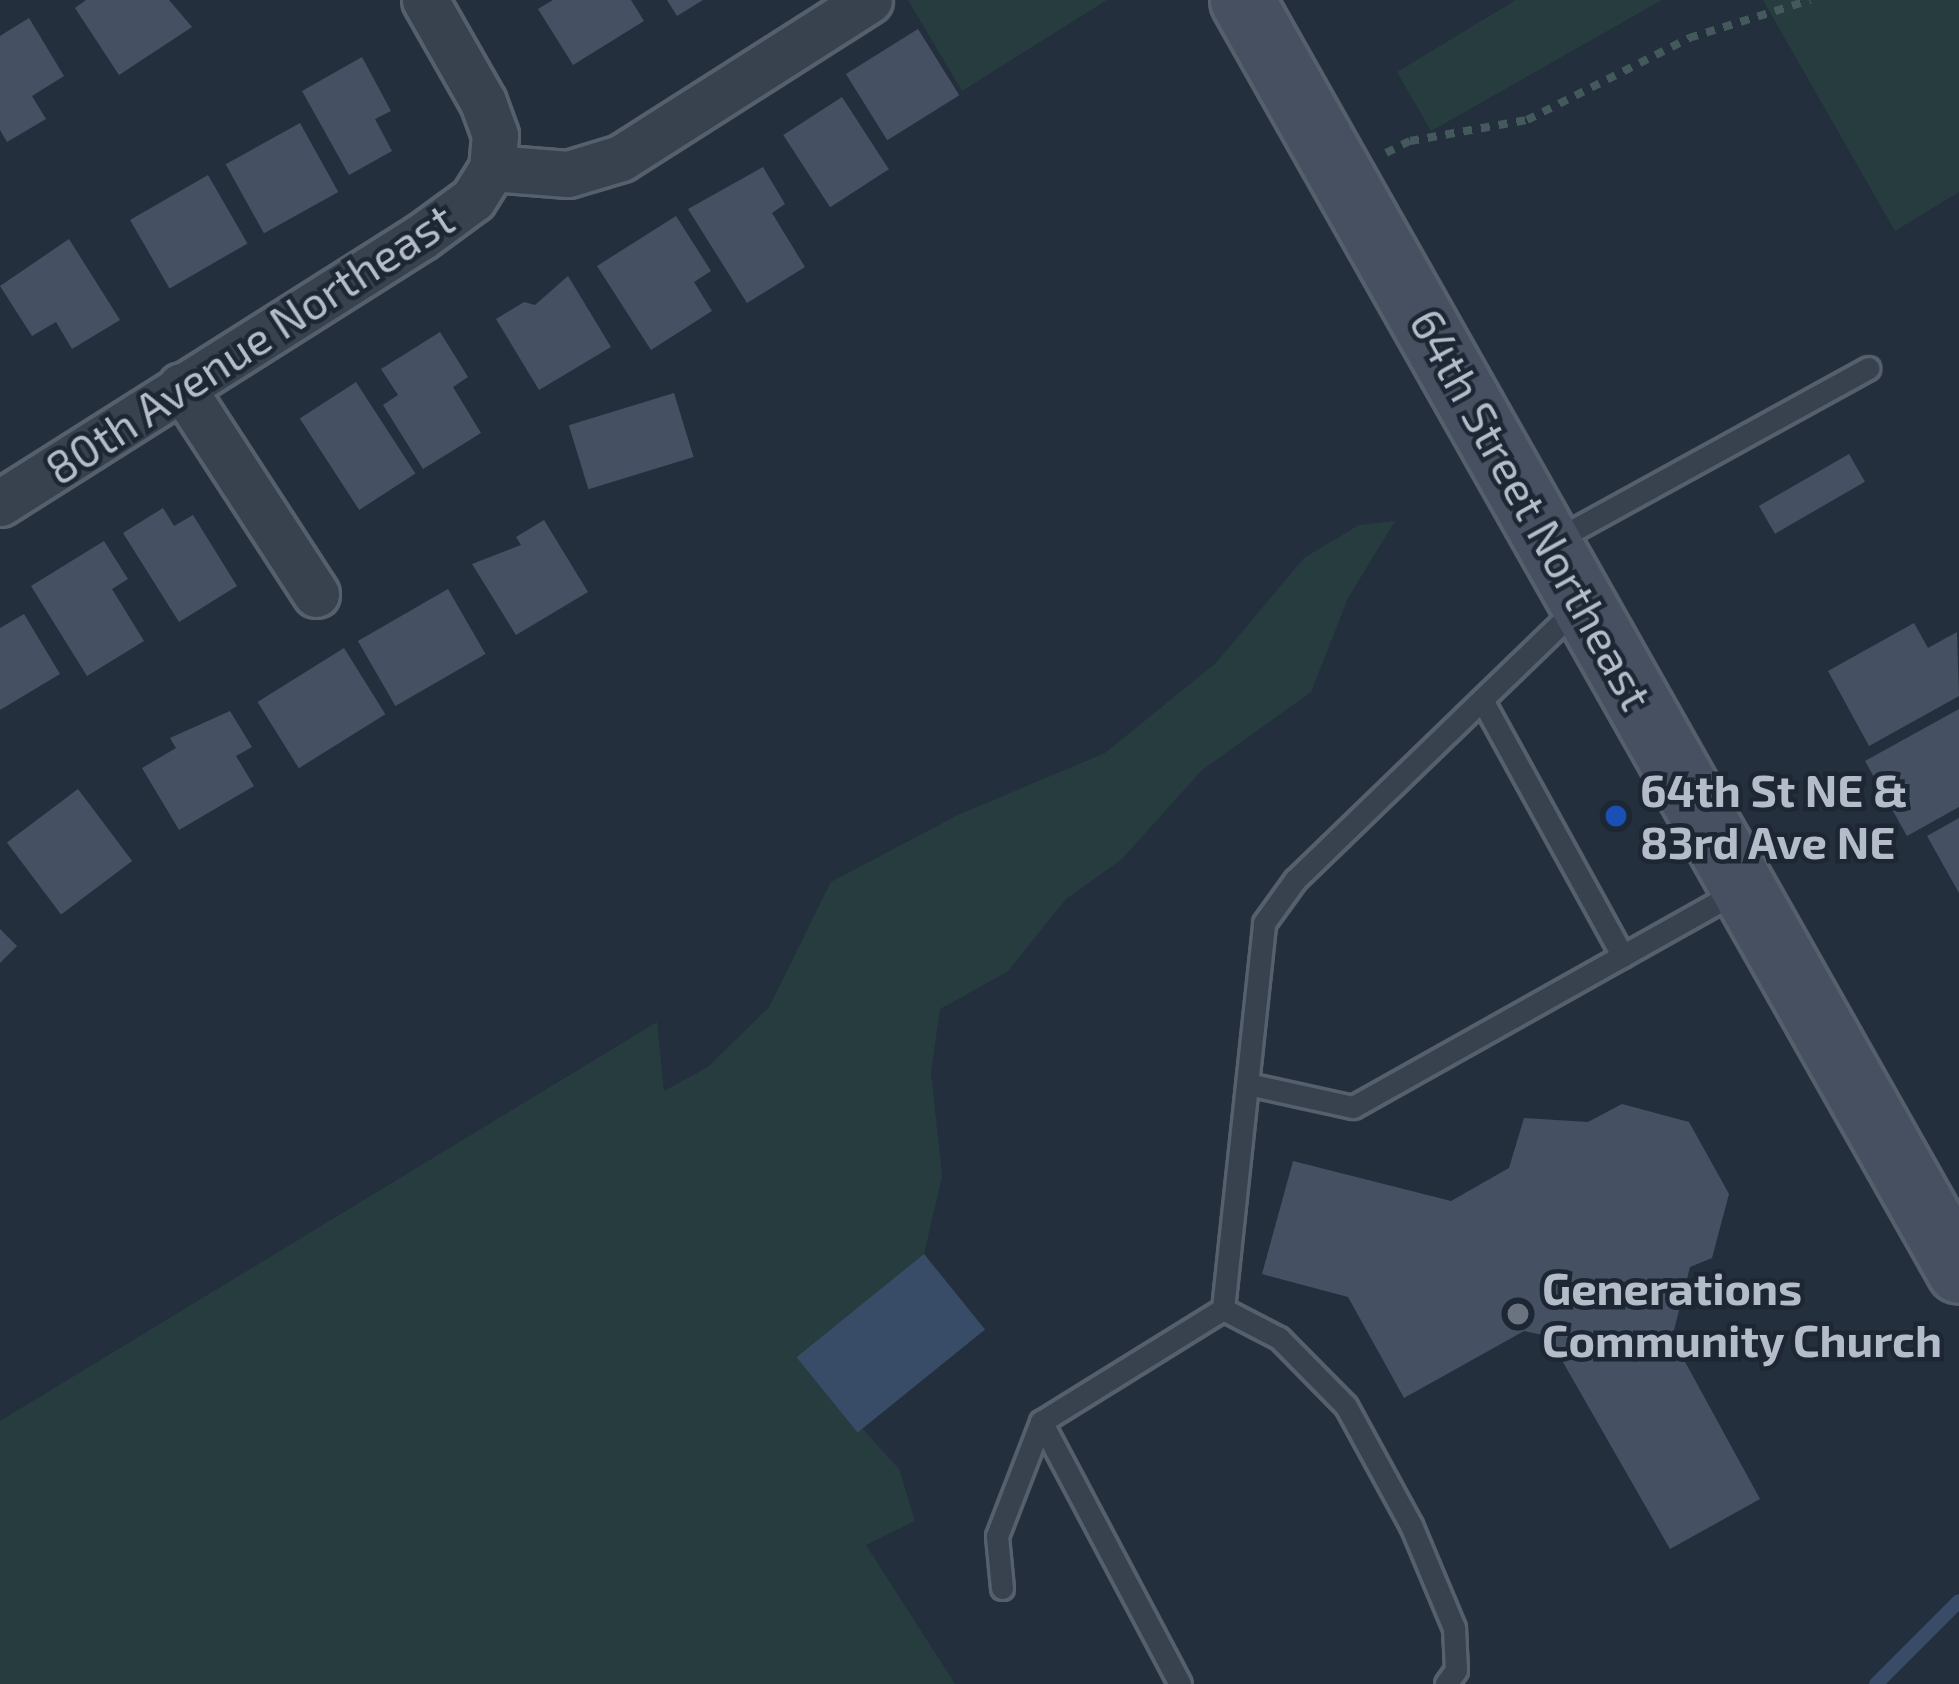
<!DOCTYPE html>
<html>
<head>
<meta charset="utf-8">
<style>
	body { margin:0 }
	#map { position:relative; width:1959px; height:1684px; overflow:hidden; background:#242f3e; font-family:"Exo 2",sans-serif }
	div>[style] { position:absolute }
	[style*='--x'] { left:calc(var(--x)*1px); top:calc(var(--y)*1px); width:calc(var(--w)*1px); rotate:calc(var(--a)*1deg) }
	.green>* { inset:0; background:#263c3f }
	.water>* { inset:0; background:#394c67; transform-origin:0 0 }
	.stream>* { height:14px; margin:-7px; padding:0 7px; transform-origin:7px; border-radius:7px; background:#394c67 }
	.building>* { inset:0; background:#455162; transform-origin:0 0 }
	.path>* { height:8px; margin-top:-4px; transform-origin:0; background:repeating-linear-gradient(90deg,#44595c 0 9px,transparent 0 18px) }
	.roads { filter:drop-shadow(3px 0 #565f6c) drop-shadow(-3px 0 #565f6c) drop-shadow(0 3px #565f6c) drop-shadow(0 -3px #565f6c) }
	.lane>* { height:21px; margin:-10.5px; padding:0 10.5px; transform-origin:10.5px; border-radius:10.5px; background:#38414e }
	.street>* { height:45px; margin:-22.5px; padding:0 22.5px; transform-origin:22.5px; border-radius:22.5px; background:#38414e }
	.secondary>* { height:63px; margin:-31.5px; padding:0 31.5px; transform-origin:31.5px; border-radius:31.5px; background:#465061 }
	.dots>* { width:33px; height:33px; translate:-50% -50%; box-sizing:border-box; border:6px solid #1d2633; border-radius:50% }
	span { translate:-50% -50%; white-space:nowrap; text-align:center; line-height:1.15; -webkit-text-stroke:9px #1d2633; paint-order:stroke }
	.street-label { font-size:45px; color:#b4bcc9 }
	.poi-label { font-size:45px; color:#b4bcc9; font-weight:700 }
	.left { translate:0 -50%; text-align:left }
</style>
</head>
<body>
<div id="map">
	<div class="green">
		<i style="clip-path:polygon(908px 0,1107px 0,962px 91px)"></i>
		<i style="clip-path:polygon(1516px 0,1662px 0,1431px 131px,1397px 72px)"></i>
		<i style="clip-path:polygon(1763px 0,1959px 0,1959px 192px,1895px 231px)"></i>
		<i style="clip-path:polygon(1395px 521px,1348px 598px,1311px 692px,1202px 770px,1122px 859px,1066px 899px,1007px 972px,940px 1009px,931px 1072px,942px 1176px,924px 1254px,802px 1362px,899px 1469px,915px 1521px,866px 1545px,955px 1684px,0 1684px,0 1421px,657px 1022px,664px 1091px,708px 1067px,769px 1007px,831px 882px,958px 815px,1105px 753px,1216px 663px,1304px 558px,1359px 525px)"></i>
	</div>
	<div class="water">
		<i style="left:924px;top:1254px;width:97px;height:164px;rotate:51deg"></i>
	</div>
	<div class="stream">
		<i style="--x:1876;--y:1684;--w:117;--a:-45"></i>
	</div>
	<div class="building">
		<i style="clip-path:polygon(86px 0,169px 0,192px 27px,119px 75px,75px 8px)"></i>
		<i style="clip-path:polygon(553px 0,631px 0,644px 21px,573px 65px,538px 9px)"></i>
		<i style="clip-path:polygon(667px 0,703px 0,677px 16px)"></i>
		<i style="clip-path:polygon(29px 18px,64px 76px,32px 96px,46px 119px,7px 142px,0 130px,0 36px)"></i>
		<i style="left:918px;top:29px;width:78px;height:85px;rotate:58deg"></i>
		<i style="clip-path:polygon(362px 57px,391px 111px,375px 119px,392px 151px,349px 175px,302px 91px)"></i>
		<i style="left:842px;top:97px;width:86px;height:70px;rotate:57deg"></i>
		<i style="left:300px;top:123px;width:79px;height:85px;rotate:61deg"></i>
		<i style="clip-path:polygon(763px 167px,785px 204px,772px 213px,805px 267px,747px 303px,688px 209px)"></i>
		<i style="left:208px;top:175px;width:79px;height:90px;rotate:60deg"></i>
		<i style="clip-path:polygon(676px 216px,711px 271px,694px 282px,712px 311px,651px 350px,597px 266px)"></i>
		<i style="clip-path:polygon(69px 239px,120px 320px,72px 349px,56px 322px,32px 336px,0 286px)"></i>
		<i style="clip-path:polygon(568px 276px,611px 347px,539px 390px,496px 319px,524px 302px,535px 305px)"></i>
		<i style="clip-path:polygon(440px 332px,468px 377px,453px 387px,481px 433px,423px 469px,383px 405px,398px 395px,381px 369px)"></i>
		<i style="left:356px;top:382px;width:109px;height:67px;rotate:57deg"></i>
		<i style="left:674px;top:393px;width:67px;height:110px;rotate:73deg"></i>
		<i style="left:1849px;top:454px;width:32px;height:104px;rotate:60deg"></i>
		<i style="clip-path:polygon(163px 508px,174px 526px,193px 515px,237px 586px,179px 622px,123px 533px)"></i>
		<i style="clip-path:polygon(544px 520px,588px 592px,516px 635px,472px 564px,521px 545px,516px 537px)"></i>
		<i style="clip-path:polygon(104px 541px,128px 579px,112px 589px,144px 641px,87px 676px,31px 586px)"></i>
		<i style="left:448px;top:589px;width:75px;height:104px;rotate:60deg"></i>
		<i style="clip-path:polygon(24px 614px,60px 674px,0 710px,0 628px)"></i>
		<i style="clip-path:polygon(1914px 623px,1928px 648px,1957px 632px,1959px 696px,1869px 746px,1828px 671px)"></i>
		<i style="left:344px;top:648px;width:78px;height:102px;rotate:58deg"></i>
		<i style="clip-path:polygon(1959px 709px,1959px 807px,1907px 836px,1865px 761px)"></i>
		<i style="clip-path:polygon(230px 711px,252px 747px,236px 756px,254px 786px,179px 830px,142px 768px,176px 748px,170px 738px)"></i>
		<i style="left:78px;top:789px;width:90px;height:89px;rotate:53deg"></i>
		<i style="clip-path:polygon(1959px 818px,1959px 893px,1927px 836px)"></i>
		<i style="clip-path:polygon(0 929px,17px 946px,0 963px)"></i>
		<i style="clip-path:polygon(1622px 1104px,1689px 1122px,1729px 1194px,1712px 1258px,1690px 1267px,1672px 1338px,1760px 1499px,1670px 1549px,1548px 1336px,1524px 1331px,1404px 1398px,1348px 1297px,1262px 1274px,1293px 1161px,1451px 1201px,1509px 1168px,1524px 1118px,1588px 1122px)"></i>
	</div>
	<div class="path">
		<i style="--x:1386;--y:153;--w:27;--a:-27"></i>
		<i style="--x:1410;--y:141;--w:119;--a:-10.2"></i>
		<i style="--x:1527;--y:120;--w:182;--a:-26.8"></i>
		<i style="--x:1689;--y:38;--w:127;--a:-17.4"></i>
	</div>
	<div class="roads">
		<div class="lane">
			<i style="--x:1552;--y:542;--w:361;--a:-28.8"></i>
			<i style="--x:1482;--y:700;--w:292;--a:61.2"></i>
			<i style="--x:1248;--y:1084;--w:107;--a:12.4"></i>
			<i style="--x:1353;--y:1107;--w:443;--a:-29.3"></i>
			<i style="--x:1223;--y:1309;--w:63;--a:27.4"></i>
			<i style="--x:1279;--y:1338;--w:95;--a:45.4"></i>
			<i style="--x:1346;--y:1406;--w:136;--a:61.4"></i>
			<i style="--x:1411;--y:1525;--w:112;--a:67.3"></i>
			<i style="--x:1454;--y:1628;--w:42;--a:87.3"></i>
			<i style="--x:1456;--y:1670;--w:17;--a:126"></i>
			<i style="--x:1002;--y:1588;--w:52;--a:-95.5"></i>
			<i style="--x:997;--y:1536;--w:122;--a:-68.9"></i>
			<i style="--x:1180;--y:1684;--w:297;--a:-117.9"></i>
			<i style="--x:1041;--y:1422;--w:214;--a:-31.8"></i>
			<i style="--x:1223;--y:1309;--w:388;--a:-83.9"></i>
			<i style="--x:1264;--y:923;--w:53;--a:-54.2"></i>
			<i style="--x:1295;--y:880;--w:390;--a:-44"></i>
		</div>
		<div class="street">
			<i style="--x:425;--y:0;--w:117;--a:60.4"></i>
			<i style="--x:483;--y:102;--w:35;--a:70"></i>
			<i style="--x:495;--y:135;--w:33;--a:95"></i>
			<i style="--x:181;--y:386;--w:248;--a:57"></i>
			<i style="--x:0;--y:503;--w:498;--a:-32.3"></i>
			<i style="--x:421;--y:237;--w:64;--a:-36.2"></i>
			<i style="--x:473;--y:199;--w:36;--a:-58"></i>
			<i style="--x:492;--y:168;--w:76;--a:4.5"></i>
			<i style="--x:568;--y:174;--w:55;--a:-16.8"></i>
			<i style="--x:621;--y:158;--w:294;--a:-32.5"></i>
		</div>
		<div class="secondary">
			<i style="--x:1242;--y:0;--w:1459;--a:60.57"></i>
		</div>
	</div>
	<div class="dots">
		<i style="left:1616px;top:816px;background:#1a4fb4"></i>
		<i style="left:1518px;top:1314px;background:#6b7280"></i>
	</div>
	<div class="street-label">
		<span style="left:249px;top:343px;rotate:-33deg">80th Avenue Northeast</span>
		<span style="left:1532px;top:509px;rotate:61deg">64th Street Northeast</span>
	</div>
	<div class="poi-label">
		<span class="left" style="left:1640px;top:816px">64th St NE &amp;<br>83rd Ave NE</span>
		<span class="left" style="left:1542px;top:1314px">Generations<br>Community Church</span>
	</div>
</div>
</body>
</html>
